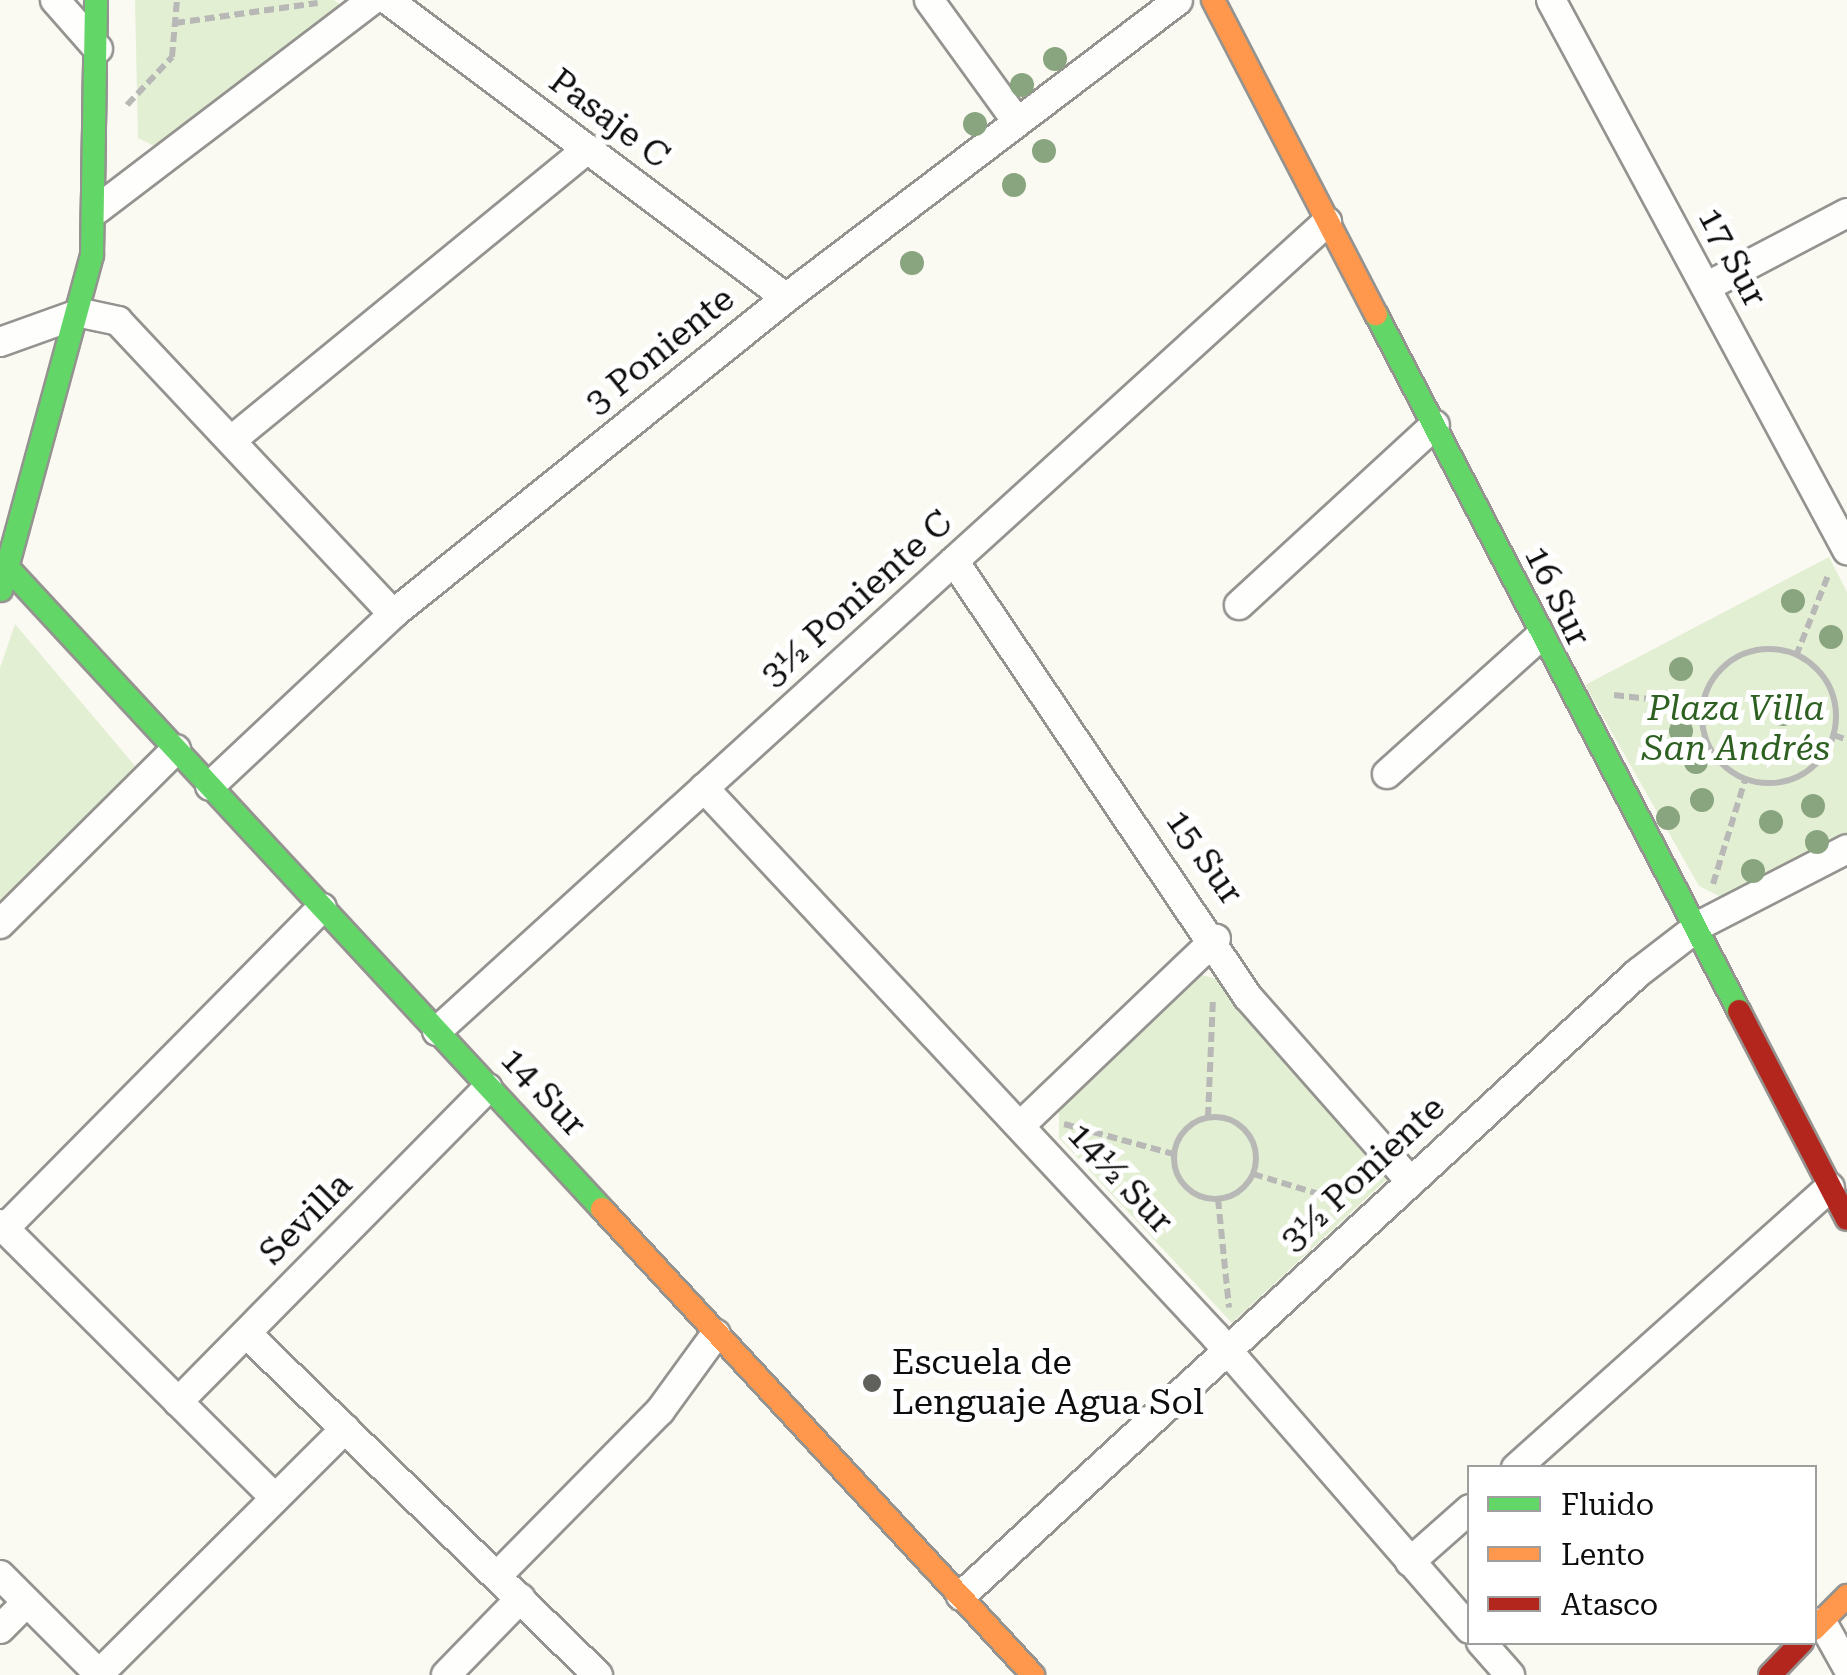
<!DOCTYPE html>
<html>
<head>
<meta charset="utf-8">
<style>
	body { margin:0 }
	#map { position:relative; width:1847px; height:1675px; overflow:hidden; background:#faf9f2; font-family:"Roboto Serif",serif }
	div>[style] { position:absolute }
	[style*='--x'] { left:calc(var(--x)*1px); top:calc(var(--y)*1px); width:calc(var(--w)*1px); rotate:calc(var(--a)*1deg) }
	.green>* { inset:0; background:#e3efd3 }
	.path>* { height:6px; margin-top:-3px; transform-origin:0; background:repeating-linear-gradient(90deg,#b8b8b6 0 10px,transparent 0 15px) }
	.path>.ring { margin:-3px; padding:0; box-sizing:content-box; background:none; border:6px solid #b8b8b6; border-radius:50% }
	.roads { filter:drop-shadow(2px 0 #949390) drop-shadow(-2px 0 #949390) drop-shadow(0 2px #949390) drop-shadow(0 -2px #949390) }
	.street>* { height:28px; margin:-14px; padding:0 14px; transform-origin:14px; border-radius:14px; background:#fefefd }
	.fast>* { height:22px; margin:-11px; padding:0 11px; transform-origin:11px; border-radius:11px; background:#63d668 }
	.slow>* { height:22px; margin:-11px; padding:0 11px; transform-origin:11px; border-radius:11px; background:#ff974d }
	.jam>* { height:22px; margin:-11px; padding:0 11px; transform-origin:11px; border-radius:11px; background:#b3261e }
	.trees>* { width:24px; height:24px; margin:-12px; border-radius:50%; background:#89a57f }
	.dots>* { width:28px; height:28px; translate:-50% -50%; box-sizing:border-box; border:5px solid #fff; border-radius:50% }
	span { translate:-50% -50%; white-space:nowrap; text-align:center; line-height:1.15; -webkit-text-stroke:10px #fff; paint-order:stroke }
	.street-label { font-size:35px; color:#0d0d0d }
	.park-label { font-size:35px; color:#2d6021; font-style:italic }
	.poi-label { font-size:35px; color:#0d0d0d }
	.left { translate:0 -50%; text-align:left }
	.legend { position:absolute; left:1467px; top:1465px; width:350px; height:180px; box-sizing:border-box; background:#fff; border:2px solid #9e9e9e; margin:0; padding:12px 18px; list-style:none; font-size:30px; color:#0d0d0d }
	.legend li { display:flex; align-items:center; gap:20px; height:50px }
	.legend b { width:50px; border:2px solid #9e9e9e }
</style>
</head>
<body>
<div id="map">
	<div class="green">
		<i style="clip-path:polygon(135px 0,334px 0,343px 7px,169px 153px,138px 138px)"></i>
		<i style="clip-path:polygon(1829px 557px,1847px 592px,1847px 835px,1725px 899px,1699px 886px,1585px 685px)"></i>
		<i style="clip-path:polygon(15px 624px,136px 767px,0 909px,0 668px)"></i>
		<i style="clip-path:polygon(1202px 975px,1223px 981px,1387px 1179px,1232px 1323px,1059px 1138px,1059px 1108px)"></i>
	</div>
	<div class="path">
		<i style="--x:175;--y:23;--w:144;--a:-8"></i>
		<i style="--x:127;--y:105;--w:66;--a:-46.8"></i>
		<i style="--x:172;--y:57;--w:57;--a:-85"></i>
		<i class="ring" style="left:1702px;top:649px;width:128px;height:128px"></i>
		<i style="--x:1796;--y:656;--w:89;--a:-68.3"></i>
		<i style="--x:1614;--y:695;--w:89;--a:6.5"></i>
		<i style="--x:1834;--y:735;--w:14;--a:21"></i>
		<i style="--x:1713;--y:884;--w:109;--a:-72.9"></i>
		<i class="ring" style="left:1174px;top:1117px;width:76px;height:76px"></i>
		<i style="--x:1208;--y:1117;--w:119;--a:-87.6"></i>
		<i style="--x:1064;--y:1124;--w:114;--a:15.3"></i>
		<i style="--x:1253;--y:1174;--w:97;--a:16.8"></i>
		<i style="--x:1218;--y:1199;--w:109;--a:84.2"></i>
	</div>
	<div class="roads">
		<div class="street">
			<i style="--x:55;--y:0;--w:65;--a:48.7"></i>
			<i style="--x:388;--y:0;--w:497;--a:36.8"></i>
			<i style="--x:929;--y:0;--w:148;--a:54.1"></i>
			<i style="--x:1551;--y:0;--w:625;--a:61.71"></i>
			<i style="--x:98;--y:209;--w:345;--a:-37.3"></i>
			<i style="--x:1706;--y:287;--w:159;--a:-27.7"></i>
			<i style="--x:0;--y:342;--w:86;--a:-19.7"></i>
			<i style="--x:81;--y:313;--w:38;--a:12"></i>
			<i style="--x:118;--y:321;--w:402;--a:46.8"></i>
			<i style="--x:233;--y:439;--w:458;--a:-39.3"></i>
			<i style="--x:954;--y:561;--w:526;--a:56.01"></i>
			<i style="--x:1248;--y:997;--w:245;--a:48.6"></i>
			<i style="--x:1239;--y:605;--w:266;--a:-42.6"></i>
			<i style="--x:1387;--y:774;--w:203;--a:-42"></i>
			<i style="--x:210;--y:786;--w:251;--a:-43.2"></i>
			<i style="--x:393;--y:614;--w:504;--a:-38.8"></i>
			<i style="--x:786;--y:298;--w:492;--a:-37.2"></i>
			<i style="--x:704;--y:788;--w:749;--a:47"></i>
			<i style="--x:1215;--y:1336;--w:388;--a:49"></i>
			<i style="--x:0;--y:924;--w:248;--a:-44.8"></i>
			<i style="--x:437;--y:1031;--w:1203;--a:-42.27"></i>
			<i style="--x:1020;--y:1126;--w:271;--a:-43.7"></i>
			<i style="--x:0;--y:1224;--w:388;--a:44.9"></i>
			<i style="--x:4;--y:1229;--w:452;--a:-45.3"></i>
			<i style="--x:246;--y:1333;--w:491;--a:44.2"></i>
			<i style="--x:178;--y:1402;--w:441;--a:-45.4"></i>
			<i style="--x:1516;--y:1468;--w:421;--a:-41.8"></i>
			<i style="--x:1410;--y:1562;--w:80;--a:-41.5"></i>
			<i style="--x:0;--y:1575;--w:140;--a:45"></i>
			<i style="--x:498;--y:1575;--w:231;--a:-45.4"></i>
			<i style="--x:660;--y:1411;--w:95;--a:-54"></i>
			<i style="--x:961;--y:1596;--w:921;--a:-42.63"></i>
			<i style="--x:1639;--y:972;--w:77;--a:-37.6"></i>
			<i style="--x:1700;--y:925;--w:165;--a:-27.3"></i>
			<i style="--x:1822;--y:1622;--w:51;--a:60.9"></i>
			<i style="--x:0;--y:1629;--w:38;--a:-45"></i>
			<i style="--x:1481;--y:1642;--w:44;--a:48.7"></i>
			<i style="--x:98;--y:1675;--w:349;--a:-44.9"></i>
			<i style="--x:446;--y:1675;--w:107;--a:-45.8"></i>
		</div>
		<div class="fast">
			<i style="--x:1376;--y:314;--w:786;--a:62.49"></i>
			<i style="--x:8;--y:568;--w:874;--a:47.18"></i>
			<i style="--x:1;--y:590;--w:347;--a:-74.8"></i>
			<i style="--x:92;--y:255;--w:255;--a:-89.1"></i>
		</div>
		<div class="slow">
			<i style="--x:1213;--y:0;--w:354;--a:62.6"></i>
			<i style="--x:602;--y:1209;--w:635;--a:47.23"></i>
			<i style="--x:1814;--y:1629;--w:47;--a:-45"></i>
		</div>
		<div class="jam">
			<i style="--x:1739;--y:1011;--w:234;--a:62.6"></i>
			<i style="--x:1770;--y:1675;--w:46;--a:-45.9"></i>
		</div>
	</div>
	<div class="trees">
		<i style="left:1055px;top:59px"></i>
		<i style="left:1022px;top:85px"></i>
		<i style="left:975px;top:124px"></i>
		<i style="left:1044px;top:151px"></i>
		<i style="left:1014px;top:185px"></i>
		<i style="left:912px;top:263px"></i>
		<i style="left:1793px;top:601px"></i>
		<i style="left:1831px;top:637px"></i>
		<i style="left:1681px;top:669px"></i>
		<i style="left:1783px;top:714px"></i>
		<i style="left:1681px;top:731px"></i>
		<i style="left:1696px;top:762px"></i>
		<i style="left:1702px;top:800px"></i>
		<i style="left:1813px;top:806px"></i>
		<i style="left:1668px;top:818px"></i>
		<i style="left:1771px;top:822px"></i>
		<i style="left:1817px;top:842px"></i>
		<i style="left:1753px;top:871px"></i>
	</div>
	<div class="dots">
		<i style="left:872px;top:1383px;background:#60605d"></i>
	</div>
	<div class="street-label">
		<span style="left:609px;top:119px;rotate:37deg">Pasaje C</span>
		<span style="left:1732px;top:257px;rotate:62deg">17 Sur</span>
		<span style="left:660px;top:351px;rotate:-39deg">3 Poniente</span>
		<span style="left:1557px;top:596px;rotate:64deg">16 Sur</span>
		<span style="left:857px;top:599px;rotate:-42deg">3½ Poniente C</span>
		<span style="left:1204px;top:857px;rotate:55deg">15 Sur</span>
		<span style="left:543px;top:1092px;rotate:47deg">14 Sur</span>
		<span style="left:1363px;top:1174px;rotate:-43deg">3½ Poniente</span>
		<span style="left:1120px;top:1178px;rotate:47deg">14½ Sur</span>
		<span style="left:306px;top:1219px;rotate:-45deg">Sevilla</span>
	</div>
	<div class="park-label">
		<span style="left:1736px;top:729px">Plaza Villa<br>San Andrés</span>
	</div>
	<div class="poi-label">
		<span class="left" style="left:892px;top:1383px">Escuela de<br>Lenguaje Agua Sol</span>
	</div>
	<ul class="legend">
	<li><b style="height:12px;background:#63d668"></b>Fluido</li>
	<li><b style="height:12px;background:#ff974d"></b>Lento</li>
	<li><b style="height:12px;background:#b3261e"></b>Atasco</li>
	</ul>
</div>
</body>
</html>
